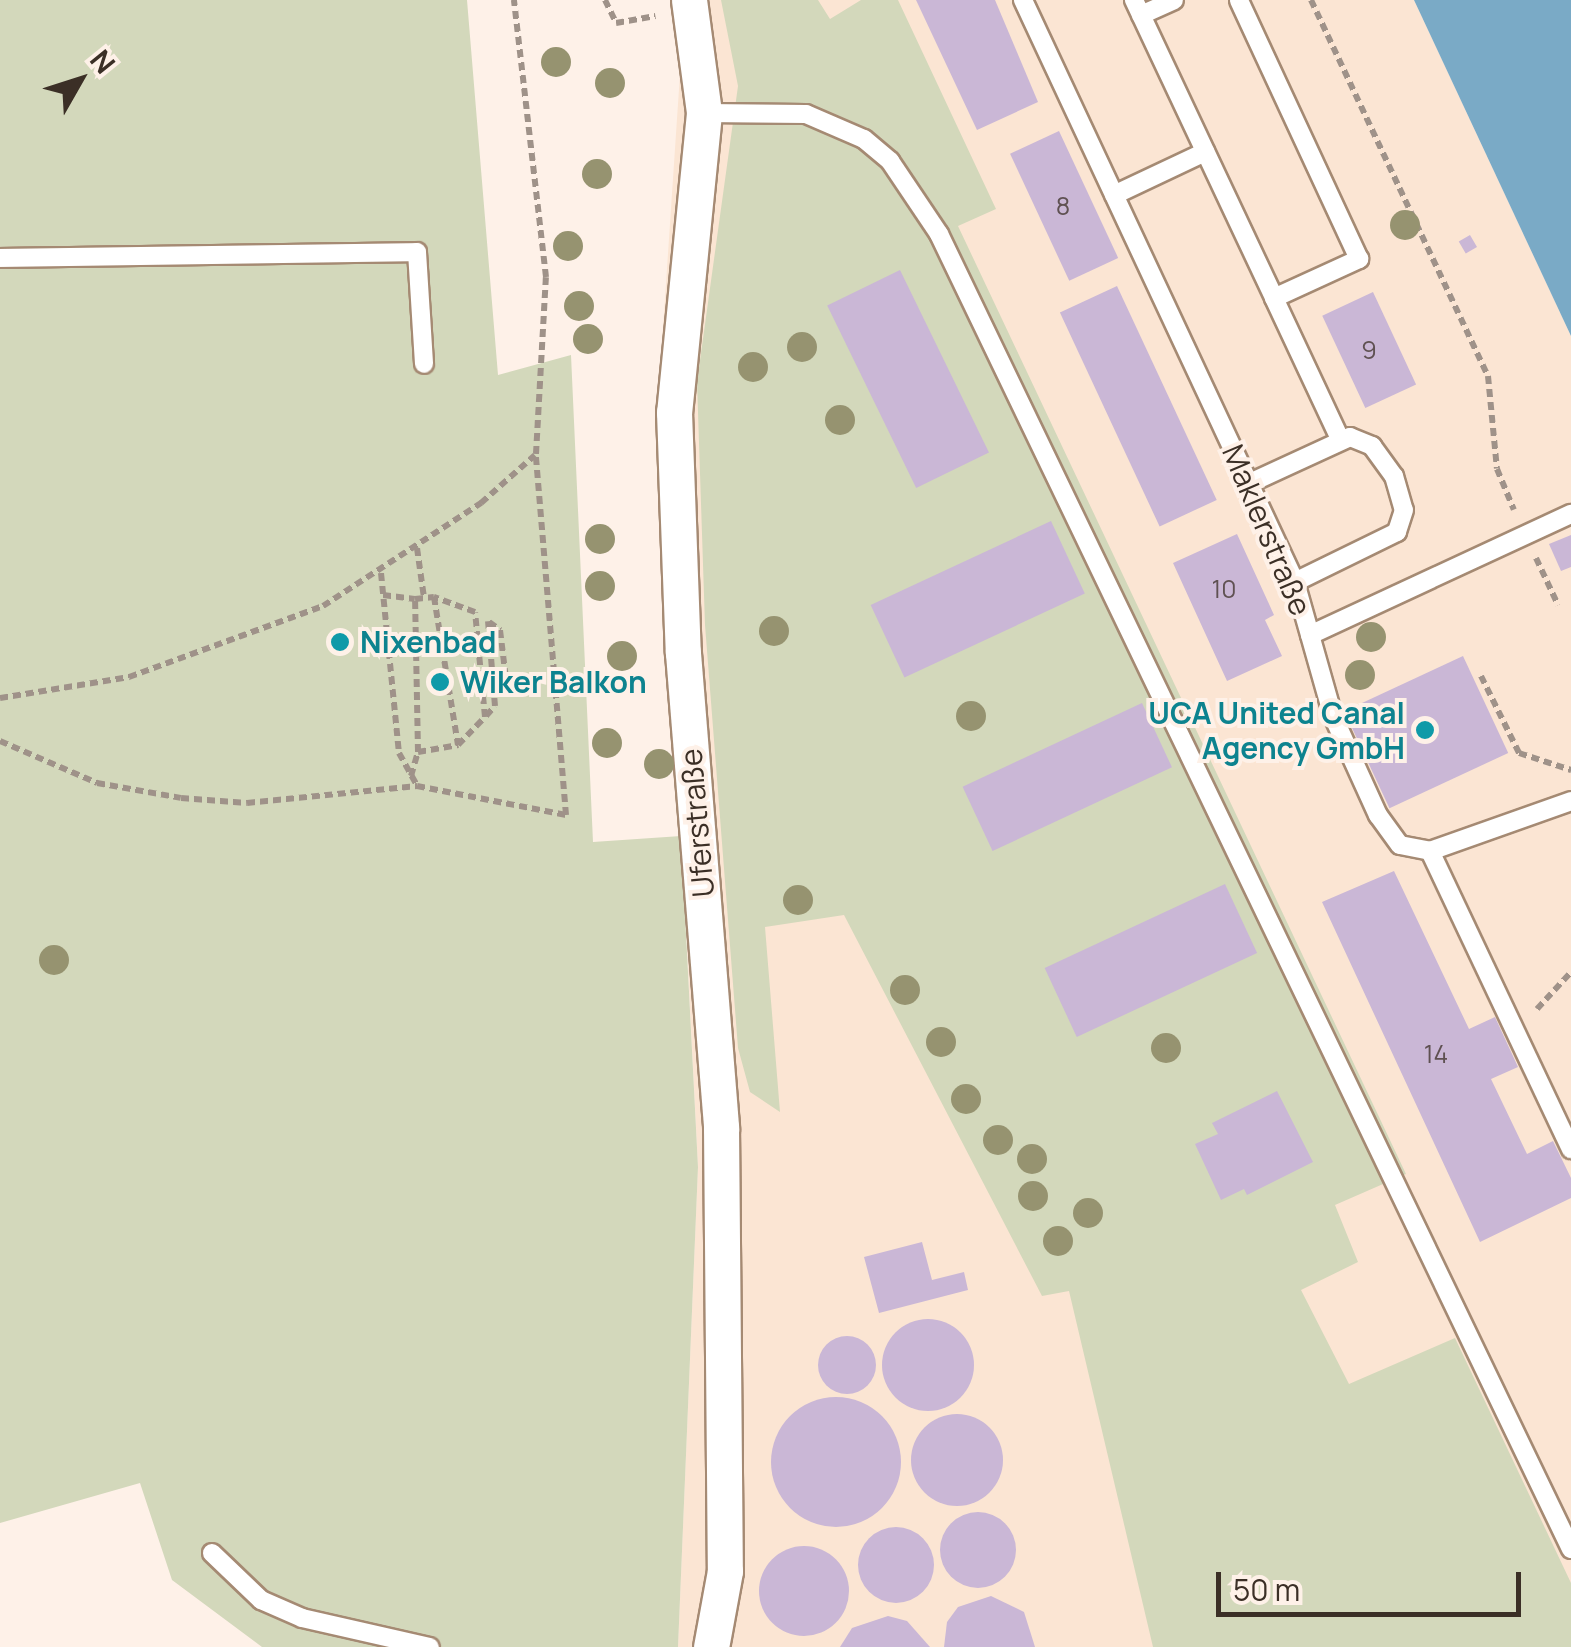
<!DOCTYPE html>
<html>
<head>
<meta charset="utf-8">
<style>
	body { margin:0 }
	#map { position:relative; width:1571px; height:1647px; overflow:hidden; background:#fef1e8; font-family:Manrope,sans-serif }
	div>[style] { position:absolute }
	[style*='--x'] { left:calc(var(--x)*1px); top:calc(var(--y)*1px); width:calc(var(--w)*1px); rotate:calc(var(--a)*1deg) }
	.built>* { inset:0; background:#fbe5d3 }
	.green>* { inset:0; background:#d3d8bb }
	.water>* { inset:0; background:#7aaac6 }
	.building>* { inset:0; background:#cab7d6; transform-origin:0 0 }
	.round { border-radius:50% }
	.path>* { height:6px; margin-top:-3px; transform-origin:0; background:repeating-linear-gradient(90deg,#9f9289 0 8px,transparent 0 13px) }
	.roads { filter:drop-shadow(2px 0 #a58a73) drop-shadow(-2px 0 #a58a73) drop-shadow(0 2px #a58a73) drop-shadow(0 -2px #a58a73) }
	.lane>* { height:18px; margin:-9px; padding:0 9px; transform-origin:9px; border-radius:9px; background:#fff }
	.street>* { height:35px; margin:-17.5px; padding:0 17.5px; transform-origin:17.5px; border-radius:17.5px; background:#fff }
	.trees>* { width:30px; height:30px; margin:-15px; border-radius:50%; background:#969370 }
	.dots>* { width:28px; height:28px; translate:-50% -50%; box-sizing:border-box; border:5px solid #fef1e8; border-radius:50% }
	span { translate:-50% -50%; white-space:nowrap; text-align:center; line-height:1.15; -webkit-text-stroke:8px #fef1e8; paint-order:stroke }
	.number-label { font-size:25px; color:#5f5152 }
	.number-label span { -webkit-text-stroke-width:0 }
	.street-label { font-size:30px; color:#3b2f26 }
	.culture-label { font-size:30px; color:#0d838f; font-weight:700 }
	.left { translate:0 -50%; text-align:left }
	.right { translate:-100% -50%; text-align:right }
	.north { position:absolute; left:30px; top:30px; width:100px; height:100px; -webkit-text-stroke:8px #fef1e8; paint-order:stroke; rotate:51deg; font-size:28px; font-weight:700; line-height:40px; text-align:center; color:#3b2f26 }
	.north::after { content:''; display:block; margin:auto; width:35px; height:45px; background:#3b2f26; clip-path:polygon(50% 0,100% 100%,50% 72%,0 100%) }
	.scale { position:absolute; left:1216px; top:1572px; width:305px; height:45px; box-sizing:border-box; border:5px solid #3b2f26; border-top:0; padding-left:12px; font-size:30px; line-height:35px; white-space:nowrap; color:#3b2f26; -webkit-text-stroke:8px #fef1e8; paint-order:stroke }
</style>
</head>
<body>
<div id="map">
	<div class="built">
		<i style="clip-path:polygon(670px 0,1414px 0,1571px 336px,1571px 1647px,678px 1647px,698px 1167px,659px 388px,681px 59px)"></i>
	</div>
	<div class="green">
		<i style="clip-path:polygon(0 0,467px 0,498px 375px,571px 355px,593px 842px,681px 836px,698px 1167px,678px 1647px,262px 1647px,172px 1580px,140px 1483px,0 1523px)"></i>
		<i style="clip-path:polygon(721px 0,818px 0,830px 19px,861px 0,898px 0,996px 209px,958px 226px,1406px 1174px,1335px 1205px,1358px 1262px,1301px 1290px,1349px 1384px,1455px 1338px,1571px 1583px,1571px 1647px,1153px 1647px,1069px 1291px,1042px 1296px,844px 915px,765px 927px,780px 1112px,750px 1092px,738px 1048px,705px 625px,697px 382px,738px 86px)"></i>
	</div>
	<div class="water">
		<i style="clip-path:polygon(1414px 0,1571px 0,1571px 336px)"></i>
	</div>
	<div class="building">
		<i style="clip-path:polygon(916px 0,995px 0,1038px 102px,977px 130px)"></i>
		<i style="left:1059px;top:131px;width:140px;height:54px;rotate:65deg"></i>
		<i style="left:1470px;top:235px;width:14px;height:13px;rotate:60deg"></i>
		<i style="left:900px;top:270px;width:203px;height:81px;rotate:64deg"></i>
		<i style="left:1117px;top:286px;width:236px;height:63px;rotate:65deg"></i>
		<i style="left:1373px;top:292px;width:102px;height:56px;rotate:65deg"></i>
		<i style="left:1051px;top:521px;width:80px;height:199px;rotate:65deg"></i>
		<i style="clip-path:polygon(1237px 534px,1274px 615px,1265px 620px,1282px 656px,1227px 681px,1173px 563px)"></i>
		<i style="clip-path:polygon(1571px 535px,1571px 567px,1561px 571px,1549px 544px)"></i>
		<i style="left:1463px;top:656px;width:107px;height:131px;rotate:65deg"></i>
		<i style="left:1142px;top:703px;width:71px;height:198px;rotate:65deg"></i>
		<i style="clip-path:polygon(1394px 871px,1469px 1029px,1495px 1017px,1518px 1067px,1491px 1079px,1527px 1154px,1553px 1141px,1571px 1178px,1571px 1198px,1480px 1242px,1322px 902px)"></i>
		<i style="left:1225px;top:884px;width:76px;height:199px;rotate:65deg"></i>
		<i style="clip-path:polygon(1277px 1091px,1313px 1162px,1247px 1195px,1244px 1189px,1221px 1200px,1195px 1144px,1218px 1134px,1212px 1123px)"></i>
		<i style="clip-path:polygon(922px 1242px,932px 1280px,964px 1272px,968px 1290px,879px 1313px,864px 1257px)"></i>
		<i class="round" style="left:882px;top:1319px;width:92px;height:92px"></i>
		<i class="round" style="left:818px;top:1336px;width:58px;height:58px"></i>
		<i class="round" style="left:771px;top:1397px;width:130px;height:130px"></i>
		<i class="round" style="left:911px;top:1414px;width:92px;height:92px"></i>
		<i class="round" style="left:940px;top:1512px;width:76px;height:76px"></i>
		<i class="round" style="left:858px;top:1527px;width:76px;height:76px"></i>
		<i class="round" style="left:759px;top:1546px;width:90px;height:90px"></i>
		<i style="clip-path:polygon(991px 1596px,1024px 1612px,1035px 1647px,944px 1647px,947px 1622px,958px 1607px)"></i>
		<i style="clip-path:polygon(888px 1616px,907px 1621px,930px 1647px,840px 1647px,852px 1628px)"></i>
	</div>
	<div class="path">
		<i style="--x:605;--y:0;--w:25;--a:64"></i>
		<i style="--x:616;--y:23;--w:40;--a:-10"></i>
		<i style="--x:1311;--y:0;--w:416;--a:64.8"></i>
		<i style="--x:1488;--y:376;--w:93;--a:84.5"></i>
		<i style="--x:1497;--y:469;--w:44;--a:67.5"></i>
		<i style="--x:417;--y:548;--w:50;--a:82"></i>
		<i style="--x:1536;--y:558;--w:52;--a:64.9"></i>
		<i style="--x:381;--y:573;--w:181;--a:84.3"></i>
		<i style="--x:399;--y:753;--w:38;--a:61"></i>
		<i style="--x:383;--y:595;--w:32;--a:7"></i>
		<i style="--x:489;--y:622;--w:14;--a:36"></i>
		<i style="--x:500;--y:630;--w:65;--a:83"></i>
		<i style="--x:1481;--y:676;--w:86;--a:63.7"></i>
		<i style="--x:1519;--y:753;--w:55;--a:18.1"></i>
		<i style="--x:0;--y:698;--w:131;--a:-9.2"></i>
		<i style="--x:129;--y:677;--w:207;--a:-20.1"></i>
		<i style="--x:323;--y:606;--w:189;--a:-33.1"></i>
		<i style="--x:481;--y:503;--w:72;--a:-41.6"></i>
		<i style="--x:486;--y:716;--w:13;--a:-48"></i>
		<i style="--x:495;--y:706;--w:85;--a:-94.7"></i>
		<i style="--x:0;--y:741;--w:106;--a:23.4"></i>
		<i style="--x:97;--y:783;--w:85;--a:10.1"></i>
		<i style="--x:181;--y:798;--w:66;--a:4.3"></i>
		<i style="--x:247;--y:803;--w:171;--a:-5.7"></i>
		<i style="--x:417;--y:786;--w:152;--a:11"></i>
		<i style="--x:566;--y:815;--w:362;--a:-94.8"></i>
		<i style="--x:536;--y:454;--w:177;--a:-86.8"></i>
		<i style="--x:546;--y:277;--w:279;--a:-96.6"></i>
		<i style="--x:418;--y:752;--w:41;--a:-9.9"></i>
		<i style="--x:411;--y:776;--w:25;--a:-74"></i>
		<i style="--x:418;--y:752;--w:153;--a:-91.1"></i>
		<i style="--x:415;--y:599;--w:19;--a:-6"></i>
		<i style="--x:434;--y:597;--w:150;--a:80.8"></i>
		<i style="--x:458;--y:745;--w:39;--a:-46"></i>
		<i style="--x:485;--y:717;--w:105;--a:-95.4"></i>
		<i style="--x:475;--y:612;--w:44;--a:-159.9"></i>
		<i style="--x:1537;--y:1009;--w:50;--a:-47.4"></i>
	</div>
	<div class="roads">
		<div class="lane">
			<i style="--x:1023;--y:0;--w:642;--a:64.95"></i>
			<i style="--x:1295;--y:582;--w:139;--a:74.2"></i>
			<i style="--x:1333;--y:716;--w:109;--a:65.6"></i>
			<i style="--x:1378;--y:815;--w:37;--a:54"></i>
			<i style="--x:1400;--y:845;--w:31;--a:11"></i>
			<i style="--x:1430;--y:851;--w:330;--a:64.7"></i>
			<i style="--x:1134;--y:0;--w:329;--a:64.8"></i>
			<i style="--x:1274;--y:298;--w:94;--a:-24.6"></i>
			<i style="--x:1359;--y:259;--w:285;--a:-114.9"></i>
			<i style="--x:1141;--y:15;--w:36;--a:-24"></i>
			<i style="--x:704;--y:113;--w:102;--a:0.6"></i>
			<i style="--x:806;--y:114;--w:63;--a:23.3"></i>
			<i style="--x:864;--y:139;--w:34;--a:40"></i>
			<i style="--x:890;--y:161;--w:88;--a:56.1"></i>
			<i style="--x:939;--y:234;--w:1459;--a:64.33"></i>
			<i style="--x:1114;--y:195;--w:101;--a:-25.3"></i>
			<i style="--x:0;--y:258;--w:417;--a:-0.8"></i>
			<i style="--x:417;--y:252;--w:112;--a:86.4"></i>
			<i style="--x:1274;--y:298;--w:156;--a:64.9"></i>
			<i style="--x:1250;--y:483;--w:110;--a:-24.7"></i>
			<i style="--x:1350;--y:437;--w:24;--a:22"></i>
			<i style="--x:1372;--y:446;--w:37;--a:54"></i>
			<i style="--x:1394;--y:476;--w:35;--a:74"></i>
			<i style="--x:1404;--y:510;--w:23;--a:108"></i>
			<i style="--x:1397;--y:532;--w:114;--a:153.9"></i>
			<i style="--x:1310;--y:635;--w:288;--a:-24.9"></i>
			<i style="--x:1430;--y:851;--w:150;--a:-19.5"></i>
			<i style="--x:212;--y:1553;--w:68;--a:43.8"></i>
			<i style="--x:261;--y:1600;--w:45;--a:23.7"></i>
			<i style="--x:302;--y:1618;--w:131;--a:12.8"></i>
		</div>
		<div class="street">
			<i style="--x:689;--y:0;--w:114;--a:82.4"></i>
			<i style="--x:704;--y:113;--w:301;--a:95.7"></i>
			<i style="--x:674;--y:412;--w:241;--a:87.9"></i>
			<i style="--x:683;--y:653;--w:476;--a:85.4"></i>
			<i style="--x:721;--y:1127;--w:444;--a:89.5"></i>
			<i style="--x:725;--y:1571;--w:77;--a:100.4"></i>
		</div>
	</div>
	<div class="trees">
		<i style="left:556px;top:62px"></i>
		<i style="left:610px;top:83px"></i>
		<i style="left:597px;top:174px"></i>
		<i style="left:1405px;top:225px"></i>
		<i style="left:568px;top:246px"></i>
		<i style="left:579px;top:306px"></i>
		<i style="left:588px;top:339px"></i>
		<i style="left:802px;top:347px"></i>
		<i style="left:753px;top:367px"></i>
		<i style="left:840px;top:420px"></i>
		<i style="left:600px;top:539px"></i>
		<i style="left:600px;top:586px"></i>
		<i style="left:774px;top:631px"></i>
		<i style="left:1371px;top:637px"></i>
		<i style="left:622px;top:656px"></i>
		<i style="left:1360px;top:675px"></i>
		<i style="left:971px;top:716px"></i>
		<i style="left:607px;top:743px"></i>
		<i style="left:659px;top:764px"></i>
		<i style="left:798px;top:900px"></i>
		<i style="left:54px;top:960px"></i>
		<i style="left:905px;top:990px"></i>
		<i style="left:941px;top:1042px"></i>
		<i style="left:1166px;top:1048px"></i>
		<i style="left:966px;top:1099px"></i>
		<i style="left:998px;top:1140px"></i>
		<i style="left:1032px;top:1159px"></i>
		<i style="left:1033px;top:1196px"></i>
		<i style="left:1088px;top:1213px"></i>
		<i style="left:1058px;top:1241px"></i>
	</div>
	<div class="dots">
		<i style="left:340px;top:642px;background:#0f9aa8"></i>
		<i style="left:440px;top:682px;background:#0f9aa8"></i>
		<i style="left:1425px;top:730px;background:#0f9aa8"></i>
	</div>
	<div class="number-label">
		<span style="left:1063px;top:206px">8</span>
		<span style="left:1369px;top:350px">9</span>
		<span style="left:1224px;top:589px">10</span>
		<span style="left:1436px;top:1054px">14</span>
	</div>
	<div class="street-label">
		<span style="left:1267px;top:530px;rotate:67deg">Maklerstraße</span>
		<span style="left:697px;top:823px;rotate:-95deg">Uferstraße</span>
	</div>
	<div class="culture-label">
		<span class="left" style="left:360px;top:642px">Nixenbad</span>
		<span class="left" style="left:460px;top:682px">Wiker Balkon</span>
		<span class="right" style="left:1405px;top:730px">UCA United Canal<br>Agency GmbH</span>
	</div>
	<div class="north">N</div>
	<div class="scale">50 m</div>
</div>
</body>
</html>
